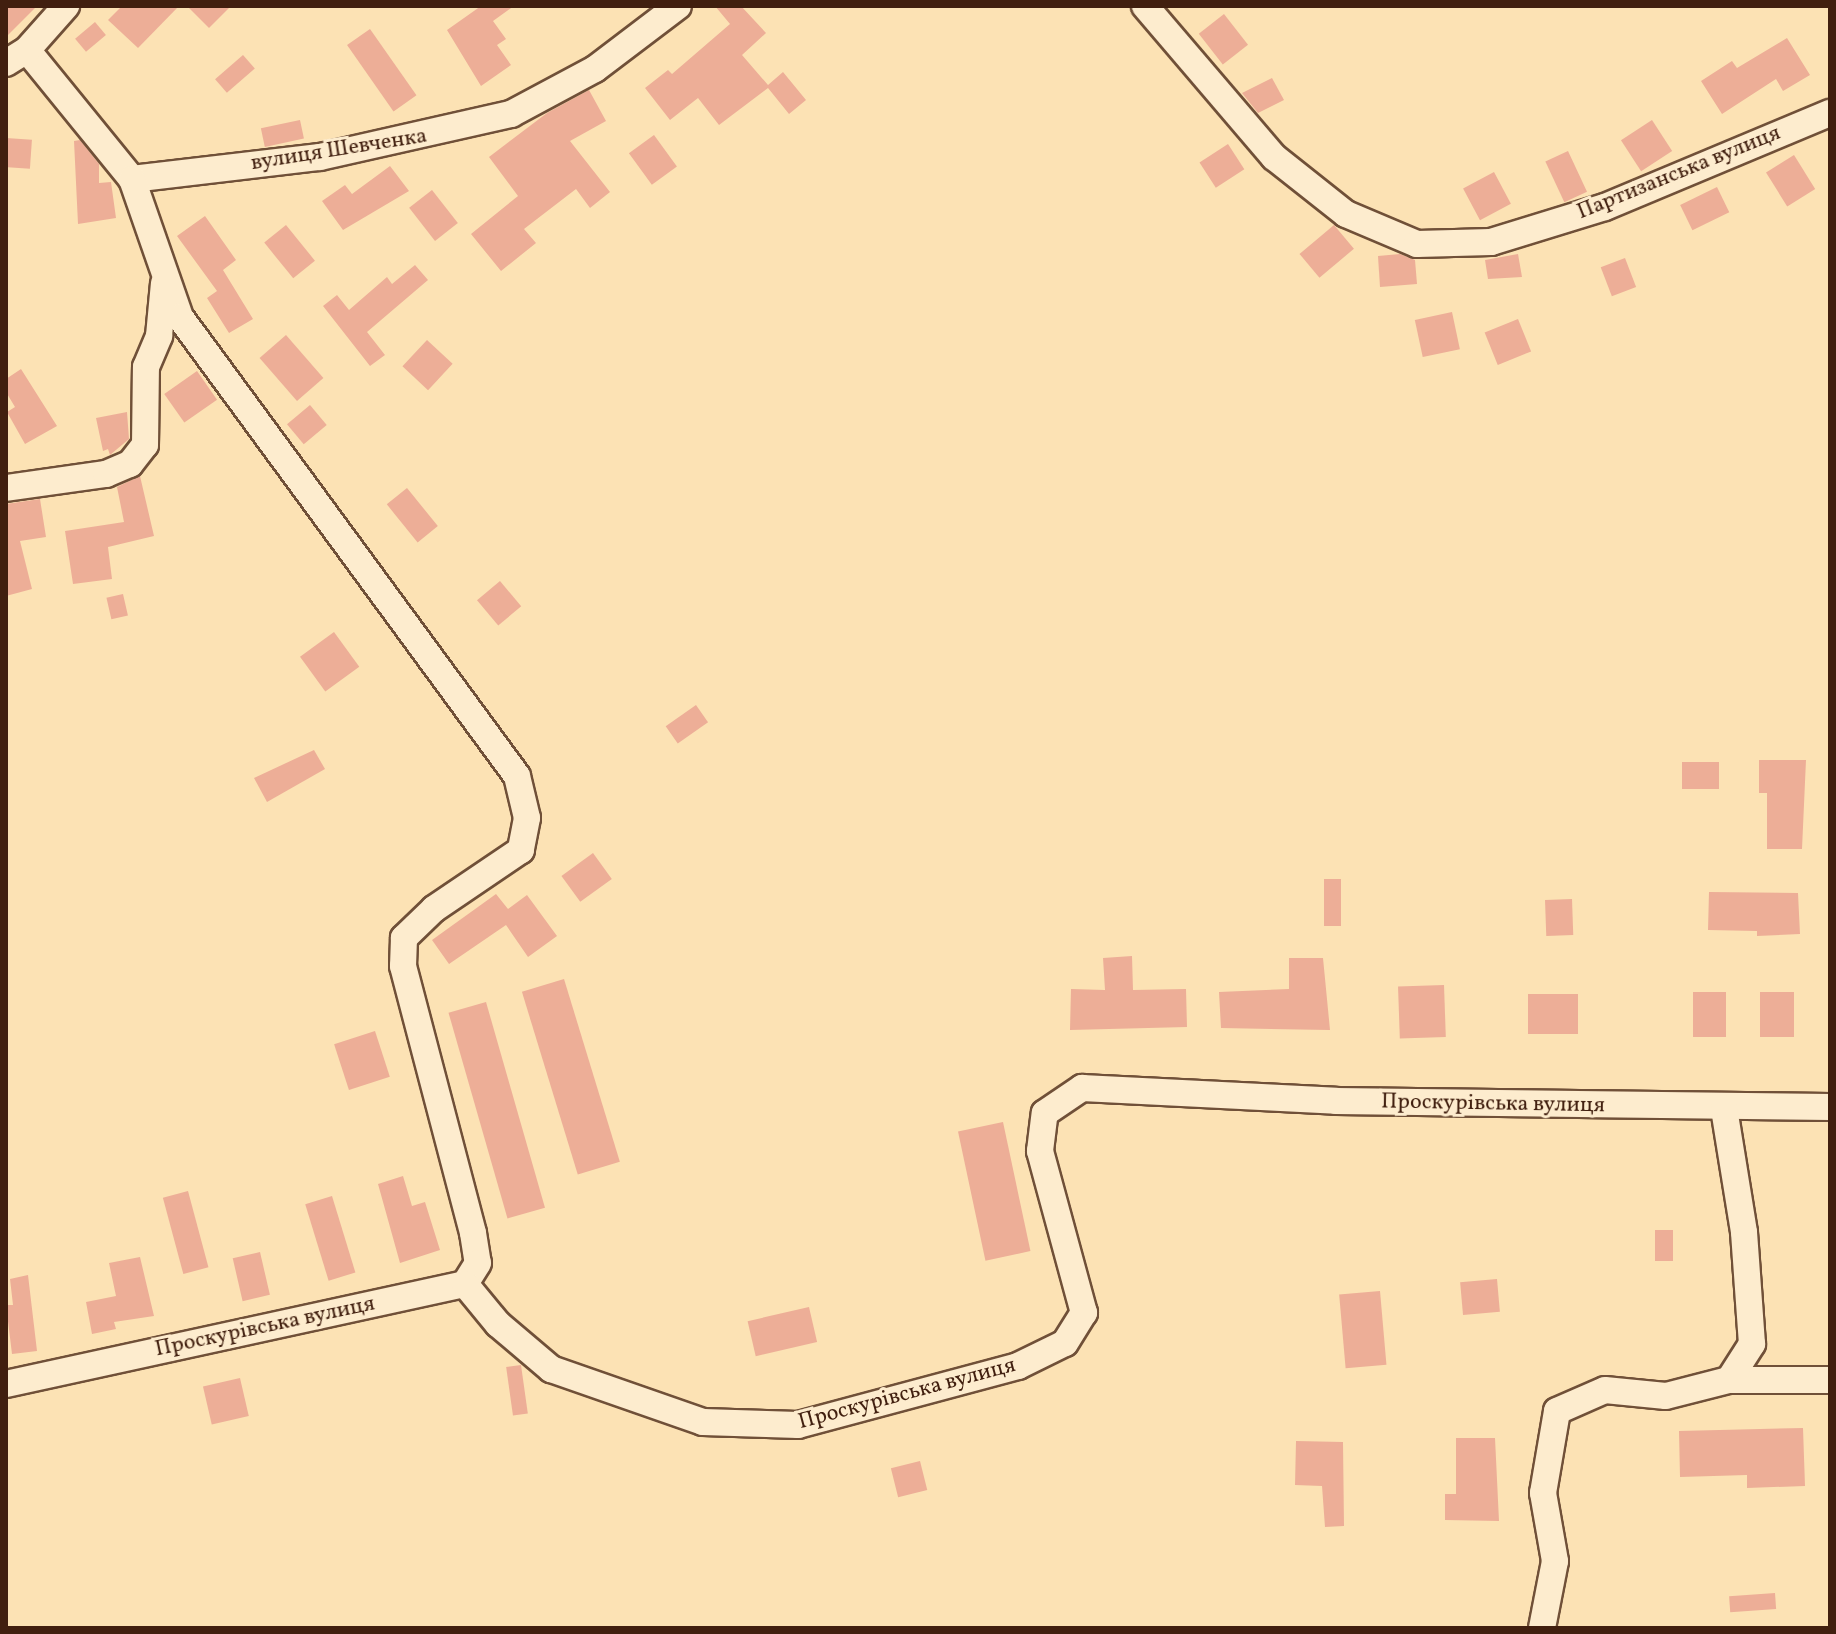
<!DOCTYPE html>
<html>
<head>
<meta charset="utf-8">
<style>
	body { margin:0 }
	#map { position:relative; width:1836px; height:1634px; overflow:hidden; background:#fce2b4; font-family:Vollkorn,serif }
	div>[style] { position:absolute }
	[style*='--x'] { left:calc(var(--x)*1px); top:calc(var(--y)*1px); width:calc(var(--w)*1px); rotate:calc(var(--a)*1deg) }
	.building>* { inset:0; background:#edae97; transform-origin:0 0 }
	.roads { filter:drop-shadow(2px 0 #705038) drop-shadow(-2px 0 #705038) drop-shadow(0 2px #705038) drop-shadow(0 -2px #705038) }
	.minor>* { height:26px; margin:-13px; padding:0 13px; transform-origin:13px; border-radius:13px; background:#fdecce }
	span { translate:-50% -50%; white-space:nowrap; text-align:center; line-height:1.15; -webkit-text-stroke:6px #fdecce; paint-order:stroke }
	.street-label { font-size:22px; color:#411f0f }
	.frame { position:absolute; inset:0; border:8px solid #411f0f; pointer-events:none }
</style>
</head>
<body>
<div id="map">
	<div class="building">
		<i style="clip-path:polygon(6px 6px,37px 6px,6px 37px)"></i>
		<i style="clip-path:polygon(122px 6px,179px 6px,138px 48px,108px 20px)"></i>
		<i style="clip-path:polygon(187px 6px,231px 6px,209px 28px)"></i>
		<i style="clip-path:polygon(481px 6px,514px 6px,493px 21px,506px 39px,497px 45px,511px 65px,481px 86px,447px 30px)"></i>
		<i style="clip-path:polygon(715px 6px,741px 6px,766px 33px,742px 55px,768px 85px,783px 72px,806px 100px,789px 114px,768px 88px,719px 125px,698px 98px,670px 120px,645px 88px,668px 70px,672px 74px,730px 24px)"></i>
		<i style="left:1224px;top:14px;width:39px;height:32px;rotate:52deg"></i>
		<i style="left:95px;top:22px;width:17px;height:26px;rotate:50deg"></i>
		<i style="left:370px;top:29px;width:81px;height:28px;rotate:55deg"></i>
		<i style="clip-path:polygon(1787px 38px,1810px 75px,1783px 91px,1776px 79px,1722px 114px,1701px 81px,1732px 61px,1737px 68px)"></i>
		<i style="left:243px;top:55px;width:18px;height:37px;rotate:49deg"></i>
		<i style="clip-path:polygon(1272px 78px,1284px 100px,1258px 113px,1242px 93px)"></i>
		<i style="clip-path:polygon(589px 90px,606px 121px,570px 141px,610px 192px,590px 208px,576px 189px,524px 229px,536px 243px,501px 271px,471px 234px,518px 196px,489px 157px,547px 113px)"></i>
		<i style="left:300px;top:120px;width:19px;height:40px;rotate:78deg"></i>
		<i style="left:1652px;top:120px;width:37px;height:37px;rotate:57deg"></i>
		<i style="left:654px;top:135px;width:39px;height:31px;rotate:54deg"></i>
		<i style="left:6px;top:138px;width:26px;height:29px;rotate:4deg"></i>
		<i style="clip-path:polygon(80px 140px,99px 164px,99px 183px,111px 182px,116px 218px,78px 224px,74px 141px)"></i>
		<i style="left:1228px;top:144px;width:30px;height:34px;rotate:57deg"></i>
		<i style="left:1568px;top:151px;width:45px;height:25px;rotate:65deg"></i>
		<i style="left:1794px;top:155px;width:40px;height:33px;rotate:58deg"></i>
		<i style="clip-path:polygon(390px 166px,409px 191px,343px 230px,322px 201px,345px 185px,352px 194px)"></i>
		<i style="left:1494px;top:172px;width:36px;height:35px;rotate:62deg"></i>
		<i style="left:1717px;top:187px;width:28px;height:41px;rotate:64deg"></i>
		<i style="left:432px;top:190px;width:42px;height:29px;rotate:52deg"></i>
		<i style="clip-path:polygon(205px 216px,236px 260px,223px 270px,253px 319px,229px 333px,207px 298px,217px 291px,177px 236px)"></i>
		<i style="left:286px;top:225px;width:46px;height:28px;rotate:51deg"></i>
		<i style="left:1334px;top:225px;width:31px;height:45px;rotate:50deg"></i>
		<i style="clip-path:polygon(1400px 254px,1415px 260px,1417px 284px,1380px 287px,1378px 256px)"></i>
		<i style="clip-path:polygon(1518px 254px,1522px 277px,1488px 279px,1485px 260px)"></i>
		<i style="left:1625px;top:258px;width:31px;height:26px;rotate:69deg"></i>
		<i style="clip-path:polygon(415px 265px,428px 280px,367px 332px,385px 355px,370px 366px,323px 306px,337px 295px,349px 310px,387px 277px,392px 284px)"></i>
		<i style="left:1452px;top:312px;width:38px;height:38px;rotate:78deg"></i>
		<i style="left:1518px;top:319px;width:35px;height:36px;rotate:68deg"></i>
		<i style="left:286px;top:335px;width:57px;height:35px;rotate:49deg"></i>
		<i style="left:427px;top:340px;width:35px;height:36px;rotate:43deg"></i>
		<i style="clip-path:polygon(21px 369px,57px 426px,25px 444px,7px 412px,15px 407px,6px 392px,6px 379px)"></i>
		<i style="left:197px;top:371px;width:35px;height:40px;rotate:55deg"></i>
		<i style="left:310px;top:405px;width:26px;height:30px;rotate:50deg"></i>
		<i style="clip-path:polygon(127px 412px,129px 439px,110px 455px,108px 449px,103px 451px,96px 418px)"></i>
		<i style="clip-path:polygon(140px 476px,154px 536px,108px 547px,112px 579px,73px 584px,65px 531px,124px 522px,117px 487px)"></i>
		<i style="left:407px;top:488px;width:49px;height:26px;rotate:51deg"></i>
		<i style="clip-path:polygon(40px 499px,46px 537px,20px 541px,32px 589px,6px 596px,6px 504px)"></i>
		<i style="left:500px;top:581px;width:33px;height:30px;rotate:50deg"></i>
		<i style="left:123px;top:594px;width:22px;height:17px;rotate:77deg"></i>
		<i style="left:334px;top:632px;width:43px;height:42px;rotate:54deg"></i>
		<i style="left:696px;top:705px;width:21px;height:37px;rotate:55deg"></i>
		<i style="clip-path:polygon(314px 750px,325px 769px,267px 802px,254px 778px)"></i>
		<i style="clip-path:polygon(1759px 760px,1806px 760px,1802px 849px,1767px 849px,1767px 793px,1759px 793px)"></i>
		<i style="left:1682px;top:762px;width:37px;height:27px"></i>
		<i style="left:593px;top:853px;width:32px;height:39px;rotate:54deg"></i>
		<i style="left:1324px;top:879px;width:17px;height:47px"></i>
		<i style="clip-path:polygon(1709px 892px,1798px 893px,1800px 934px,1757px 936px,1757px 931px,1708px 930px)"></i>
		<i style="clip-path:polygon(496px 894px,508px 909px,527px 895px,557px 936px,528px 957px,506px 925px,449px 964px,432px 940px)"></i>
		<i style="left:1572px;top:899px;width:36px;height:27px;rotate:88deg"></i>
		<i style="clip-path:polygon(1132px 956px,1133px 990px,1186px 989px,1187px 1027px,1070px 1030px,1071px 989px,1105px 990px,1103px 958px)"></i>
		<i style="clip-path:polygon(1289px 958px,1323px 958px,1330px 1030px,1221px 1028px,1219px 992px,1289px 989px)"></i>
		<i style="left:564px;top:979px;width:191px;height:44px;rotate:73deg"></i>
		<i style="left:1444px;top:985px;width:52px;height:46px;rotate:88deg"></i>
		<i style="left:1693px;top:992px;width:33px;height:45px"></i>
		<i style="left:1760px;top:992px;width:34px;height:45px"></i>
		<i style="left:1528px;top:994px;width:50px;height:40px"></i>
		<i style="left:486px;top:1002px;width:214px;height:39px;rotate:74deg"></i>
		<i style="left:375px;top:1031px;width:48px;height:43px;rotate:72deg"></i>
		<i style="left:1003px;top:1122px;width:132px;height:46px;rotate:78deg"></i>
		<i style="clip-path:polygon(403px 1176px,412px 1206px,425px 1202px,440px 1250px,400px 1263px,378px 1184px)"></i>
		<i style="left:188px;top:1191px;width:79px;height:26px;rotate:75deg"></i>
		<i style="left:332px;top:1196px;width:80px;height:28px;rotate:73deg"></i>
		<i style="left:1655px;top:1230px;width:18px;height:31px"></i>
		<i style="left:260px;top:1252px;width:44px;height:28px;rotate:77deg"></i>
		<i style="clip-path:polygon(140px 1257px,154px 1316px,114px 1322px,116px 1329px,92px 1334px,86px 1302px,116px 1296px,109px 1263px)"></i>
		<i style="clip-path:polygon(28px 1275px,37px 1351px,12px 1354px,6px 1305px,13px 1305px,10px 1279px)"></i>
		<i style="left:1497px;top:1279px;width:33px;height:37px;rotate:85deg"></i>
		<i style="left:1380px;top:1291px;width:74px;height:41px;rotate:85deg"></i>
		<i style="left:809px;top:1307px;width:36px;height:63px;rotate:77deg"></i>
		<i style="left:521px;top:1365px;width:49px;height:15px;rotate:82deg"></i>
		<i style="left:240px;top:1378px;width:39px;height:38px;rotate:77deg"></i>
		<i style="clip-path:polygon(1803px 1428px,1805px 1486px,1747px 1488px,1747px 1475px,1680px 1477px,1679px 1431px)"></i>
		<i style="clip-path:polygon(1456px 1438px,1495px 1438px,1499px 1521px,1445px 1520px,1445px 1494px,1456px 1494px)"></i>
		<i style="clip-path:polygon(1296px 1441px,1343px 1442px,1344px 1526px,1325px 1527px,1322px 1486px,1295px 1485px)"></i>
		<i style="left:920px;top:1461px;width:30px;height:30px;rotate:76deg"></i>
		<i style="left:1775px;top:1593px;width:16px;height:46px;rotate:86deg"></i>
	</div>
	<div class="roads">
		<div class="minor">
			<i style="--x:1145;--y:6;--w:199;--a:49.5"></i>
			<i style="--x:1274;--y:157;--w:92;--a:38.4"></i>
			<i style="--x:1346;--y:214;--w:77;--a:22.9"></i>
			<i style="--x:1417;--y:244;--w:74;--a:-1.5"></i>
			<i style="--x:1491;--y:242;--w:119;--a:-17.1"></i>
			<i style="--x:1605;--y:207;--w:244;--a:-22.7"></i>
			<i style="--x:27;--y:50;--w:166;--a:50.9"></i>
			<i style="--x:132;--y:179;--w:189;--a:-6.7"></i>
			<i style="--x:320;--y:157;--w:196;--a:-12.7"></i>
			<i style="--x:511;--y:114;--w:95;--a:-28.2"></i>
			<i style="--x:595;--y:69;--w:104;--a:-37.2"></i>
			<i style="--x:6;--y:63;--w:25;--a:-32"></i>
			<i style="--x:27;--y:50;--w:59;--a:-48.4"></i>
			<i style="--x:132;--y:179;--w:146;--a:70.8"></i>
			<i style="--x:180;--y:317;--w:569;--a:53.71"></i>
			<i style="--x:517;--y:776;--w:43;--a:76.6"></i>
			<i style="--x:527;--y:818;--w:33;--a:101"></i>
			<i style="--x:521;--y:850;--w:105;--a:145.9"></i>
			<i style="--x:434;--y:909;--w:42;--a:136"></i>
			<i style="--x:404;--y:938;--w:28;--a:92"></i>
			<i style="--x:403;--y:966;--w:276;--a:75.3"></i>
			<i style="--x:473;--y:1233;--w:30;--a:81"></i>
			<i style="--x:478;--y:1263;--w:25;--a:122"></i>
			<i style="--x:6;--y:488;--w:101;--a:-8"></i>
			<i style="--x:106;--y:474;--w:26;--a:-23"></i>
			<i style="--x:130;--y:464;--w:24;--a:-52"></i>
			<i style="--x:145;--y:445;--w:78;--a:-89.3"></i>
			<i style="--x:146;--y:367;--w:34;--a:-67"></i>
			<i style="--x:159;--y:336;--w:53;--a:-84.6"></i>
			<i style="--x:1729;--y:1380;--w:101;--a:0"></i>
			<i style="--x:6;--y:1384;--w:470;--a:-12.3"></i>
			<i style="--x:465;--y:1284;--w:52;--a:50.5"></i>
			<i style="--x:498;--y:1324;--w:70;--a:40.3"></i>
			<i style="--x:551;--y:1369;--w:161;--a:19.2"></i>
			<i style="--x:703;--y:1422;--w:95;--a:1.8"></i>
			<i style="--x:798;--y:1425;--w:228;--a:-15"></i>
			<i style="--x:1018;--y:1366;--w:52;--a:-26.1"></i>
			<i style="--x:1065;--y:1343;--w:36;--a:-58"></i>
			<i style="--x:1084;--y:1313;--w:168;--a:-105.2"></i>
			<i style="--x:1040;--y:1151;--w:38;--a:-83"></i>
			<i style="--x:1045;--y:1113;--w:45;--a:-34"></i>
			<i style="--x:1082;--y:1088;--w:254;--a:2.9"></i>
			<i style="--x:1336;--y:1101;--w:494;--a:0.7"></i>
			<i style="--x:1542;--y:1628;--w:68;--a:-79"></i>
			<i style="--x:1555;--y:1561;--w:69;--a:-100"></i>
			<i style="--x:1543;--y:1493;--w:83;--a:-80.3"></i>
			<i style="--x:1557;--y:1411;--w:52;--a:-23.6"></i>
			<i style="--x:1605;--y:1390;--w:61;--a:5.6"></i>
			<i style="--x:1666;--y:1396;--w:65;--a:-14.3"></i>
			<i style="--x:1729;--y:1380;--w:43;--a:-57.4"></i>
			<i style="--x:1752;--y:1344;--w:112;--a:-94.1"></i>
			<i style="--x:1744;--y:1232;--w:125;--a:-99.2"></i>
		</div>
	</div>
	<div class="street-label">
		<span style="left:339px;top:150px;rotate:-9deg">вулиця Шевченка</span>
		<span style="left:1679px;top:173px;rotate:-22deg">Партизанська вулиця</span>
		<span style="left:1493px;top:1104px;rotate:1deg">Проскурівська вулиця</span>
		<span style="left:265px;top:1327px;rotate:-12deg">Проскурівська вулиця</span>
		<span style="left:907px;top:1394px;rotate:-15deg">Проскурівська вулиця</span>
	</div>
	<div class="frame"></div>
</div>
</body>
</html>
